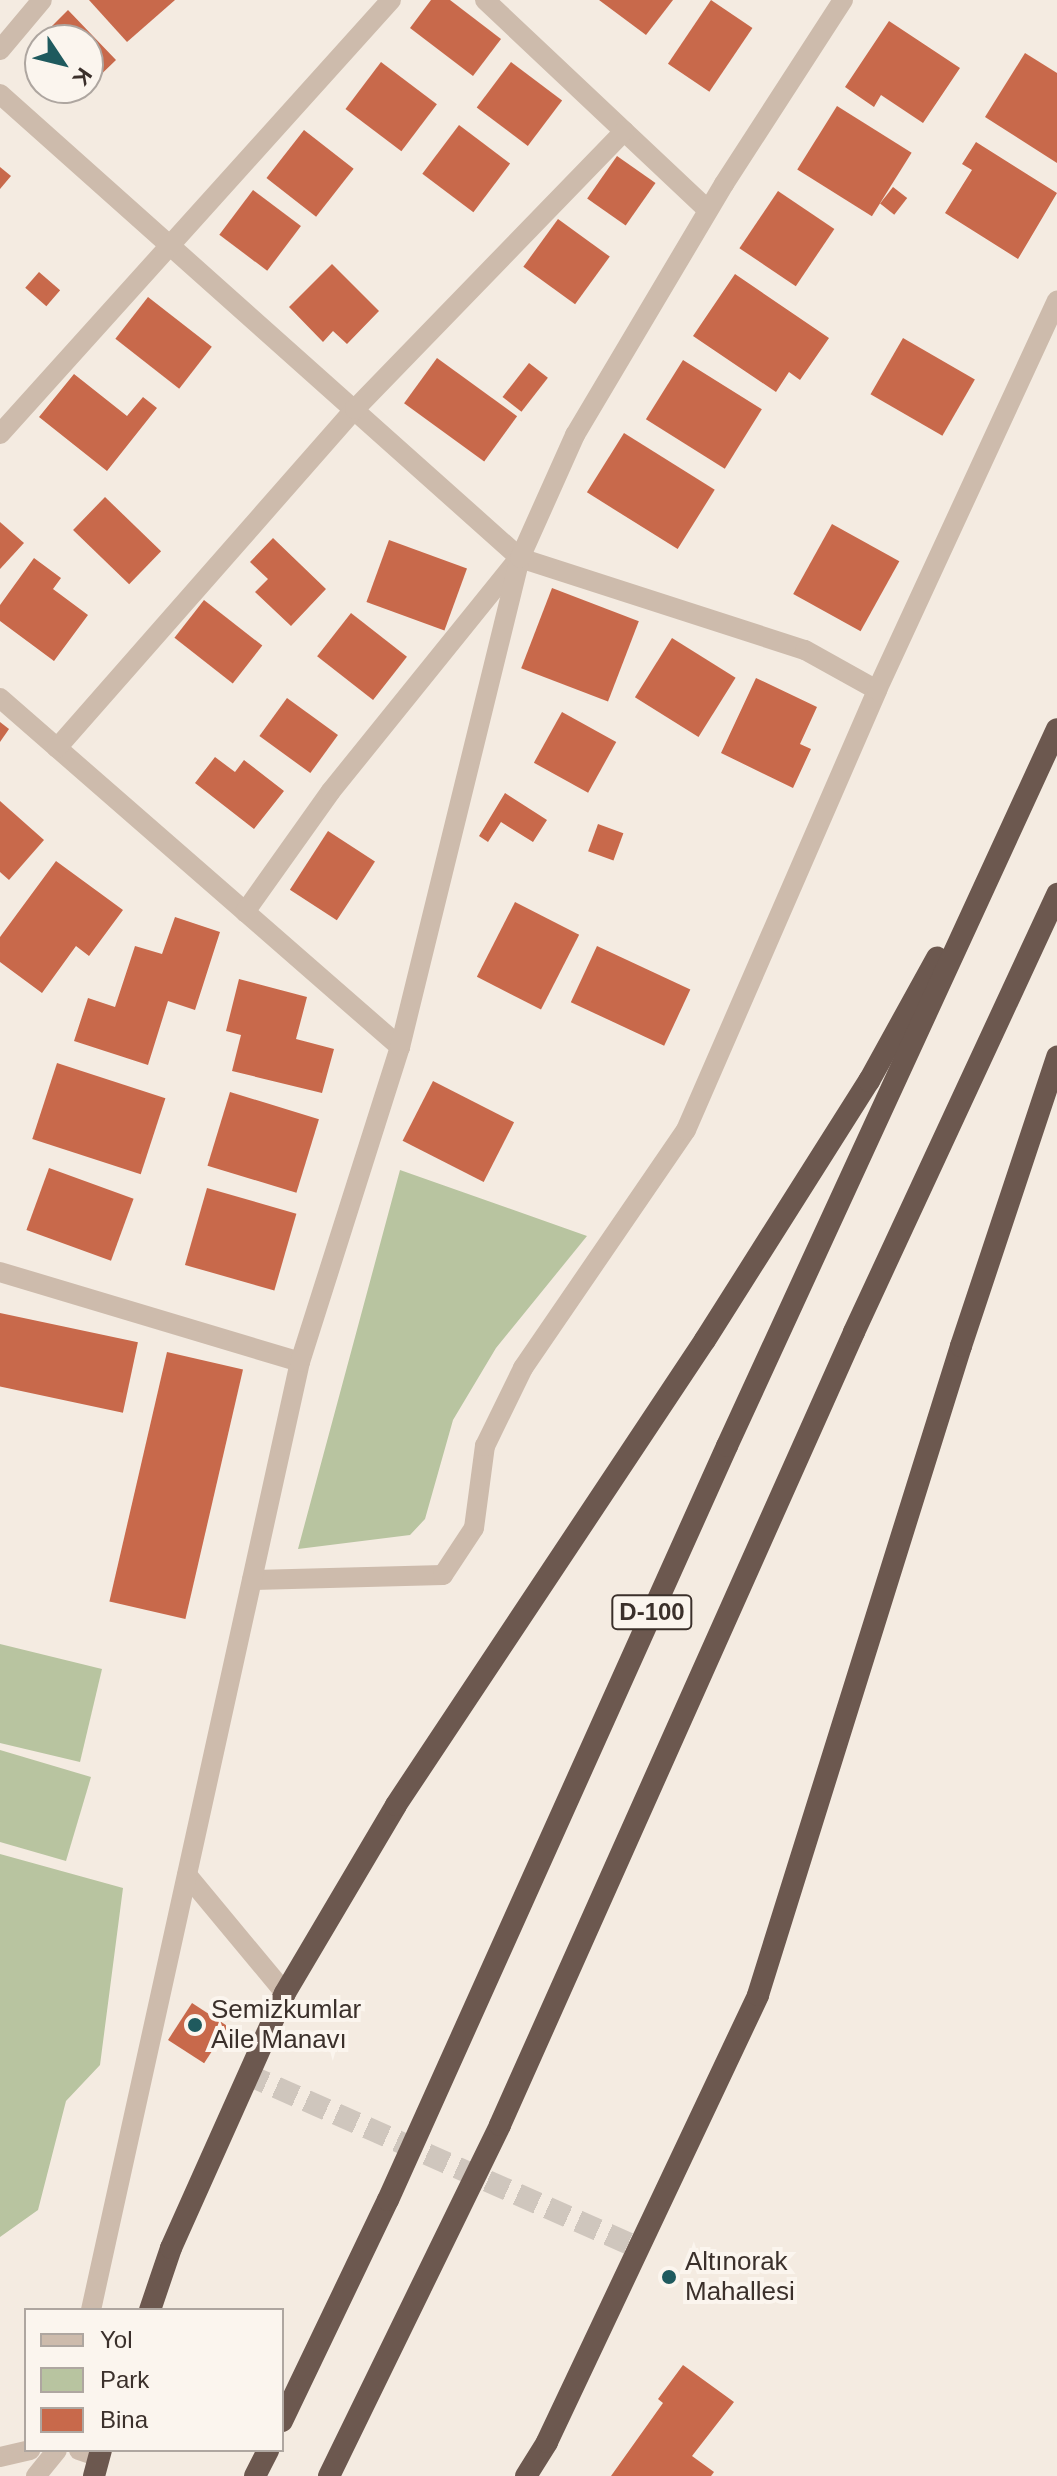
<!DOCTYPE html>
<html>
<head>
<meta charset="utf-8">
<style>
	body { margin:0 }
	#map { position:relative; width:1057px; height:2476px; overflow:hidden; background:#f4ebe1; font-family:Helvetica,sans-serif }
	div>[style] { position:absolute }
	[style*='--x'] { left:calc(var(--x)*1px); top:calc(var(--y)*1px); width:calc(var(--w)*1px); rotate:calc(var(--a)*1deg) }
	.green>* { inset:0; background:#b8c4a0 }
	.building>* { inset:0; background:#c8694b; transform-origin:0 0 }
	.trunk-tunnel>* { height:22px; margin-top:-11px; transform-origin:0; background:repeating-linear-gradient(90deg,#cfc6bd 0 22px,transparent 0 33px) }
	.minor>* { height:20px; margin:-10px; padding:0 10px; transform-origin:10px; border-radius:10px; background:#cdbbac }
	.trunk>* { height:22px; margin:-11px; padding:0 11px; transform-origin:11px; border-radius:11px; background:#6c584f }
	.dots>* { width:22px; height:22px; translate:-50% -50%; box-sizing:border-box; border:4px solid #fbf5ee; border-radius:50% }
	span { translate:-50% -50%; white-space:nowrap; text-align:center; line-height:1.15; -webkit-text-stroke:8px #fbf5ee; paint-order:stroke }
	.shield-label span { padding:2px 6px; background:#fbf5ee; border:2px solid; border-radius:6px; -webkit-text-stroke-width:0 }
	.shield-label { font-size:24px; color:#3b302b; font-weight:700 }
	.poi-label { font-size:26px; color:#3b302b }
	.left { translate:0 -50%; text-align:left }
	.legend { position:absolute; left:24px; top:2308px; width:260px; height:144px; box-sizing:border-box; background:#fbf5ee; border:2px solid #aea6a0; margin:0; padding:10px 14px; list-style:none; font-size:24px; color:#3b302b }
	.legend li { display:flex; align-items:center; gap:16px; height:40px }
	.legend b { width:40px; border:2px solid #aea6a0 }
	.north { position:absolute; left:24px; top:24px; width:80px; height:80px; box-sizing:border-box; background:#fbf5ee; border:2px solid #aea6a0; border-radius:50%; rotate:125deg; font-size:22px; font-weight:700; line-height:32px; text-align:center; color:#3b302b }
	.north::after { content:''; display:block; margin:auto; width:28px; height:36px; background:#1f5a5e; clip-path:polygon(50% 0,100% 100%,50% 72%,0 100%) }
</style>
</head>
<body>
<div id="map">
	<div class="green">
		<i style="clip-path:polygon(400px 1170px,587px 1236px,496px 1348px,453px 1420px,425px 1519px,410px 1535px,298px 1549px)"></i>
		<i style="clip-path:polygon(0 1644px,102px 1669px,80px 1762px,0 1743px)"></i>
		<i style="clip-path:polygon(0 1750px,91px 1777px,66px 1861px,0 1842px)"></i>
		<i style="clip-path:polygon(0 1854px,123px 1888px,100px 2065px,66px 2101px,38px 2210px,0 2237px)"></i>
	</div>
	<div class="building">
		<i style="clip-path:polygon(89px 0,175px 0,127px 42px)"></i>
		<i style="clip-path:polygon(431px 0,450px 0,501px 39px,473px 76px,410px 28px)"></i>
		<i style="clip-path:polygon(599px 0,673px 0,646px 35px)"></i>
		<i style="left:711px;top:0;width:50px;height:77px;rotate:34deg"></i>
		<i style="clip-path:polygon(68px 10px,116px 60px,88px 87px,88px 40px,40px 40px,40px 56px,31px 47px)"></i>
		<i style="clip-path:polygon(889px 21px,960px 68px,923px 123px,881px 95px,874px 107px,845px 87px)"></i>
		<i style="clip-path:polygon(1025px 53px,1057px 73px,1057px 163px,985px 117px)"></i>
		<i style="left:381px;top:62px;width:70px;height:59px;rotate:37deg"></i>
		<i style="left:511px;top:62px;width:64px;height:57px;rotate:37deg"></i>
		<i style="left:837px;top:106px;width:88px;height:75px;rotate:32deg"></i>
		<i style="left:459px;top:125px;width:64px;height:61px;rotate:37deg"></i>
		<i style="left:304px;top:130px;width:63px;height:61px;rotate:38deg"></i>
		<i style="clip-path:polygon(976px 142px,1057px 193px,1018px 259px,945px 213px,972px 170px,962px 164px)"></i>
		<i style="left:617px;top:156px;width:47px;height:52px;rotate:35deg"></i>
		<i style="clip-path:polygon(0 167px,11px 176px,0 189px)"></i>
		<i style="left:893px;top:187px;width:18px;height:21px;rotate:38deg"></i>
		<i style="left:253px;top:190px;width:60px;height:56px;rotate:37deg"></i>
		<i style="left:778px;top:191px;width:68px;height:69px;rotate:34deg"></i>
		<i style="left:558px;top:219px;width:64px;height:59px;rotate:36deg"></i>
		<i style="clip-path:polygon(332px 264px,379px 311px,347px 344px,333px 331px,323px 342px,289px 307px)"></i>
		<i style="left:39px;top:272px;width:28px;height:21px;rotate:41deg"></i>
		<i style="clip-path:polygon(735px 274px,829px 338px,800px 380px,789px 372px,776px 392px,693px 336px)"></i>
		<i style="left:148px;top:297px;width:81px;height:53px;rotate:38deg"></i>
		<i style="left:903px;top:338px;width:83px;height:65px;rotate:30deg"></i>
		<i style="left:437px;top:358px;width:99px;height:56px;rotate:36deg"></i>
		<i style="left:683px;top:360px;width:93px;height:70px;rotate:32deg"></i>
		<i style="left:529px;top:363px;width:24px;height:43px;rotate:38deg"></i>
		<i style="clip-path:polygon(74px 374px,127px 416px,143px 397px,157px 408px,107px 471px,39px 417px)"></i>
		<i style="left:624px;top:433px;width:107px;height:70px;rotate:32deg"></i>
		<i style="left:105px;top:497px;width:78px;height:46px;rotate:44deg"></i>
		<i style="clip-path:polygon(0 522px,24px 543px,0 569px)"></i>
		<i style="left:832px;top:524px;width:77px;height:80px;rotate:29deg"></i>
		<i style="clip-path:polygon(273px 538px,326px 589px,291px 626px,255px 592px,268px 579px,250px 562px)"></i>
		<i style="left:389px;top:540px;width:83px;height:66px;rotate:20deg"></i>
		<i style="clip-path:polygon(34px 558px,61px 578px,53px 589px,88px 615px,54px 661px,0 621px,0 605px)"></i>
		<i style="left:552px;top:588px;width:93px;height:86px;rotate:21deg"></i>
		<i style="left:204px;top:600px;width:74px;height:48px;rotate:38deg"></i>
		<i style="left:351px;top:613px;width:71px;height:55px;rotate:38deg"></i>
		<i style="left:672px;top:638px;width:75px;height:70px;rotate:32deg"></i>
		<i style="clip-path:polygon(756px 678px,817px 707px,800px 744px,811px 749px,793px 788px,721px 753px)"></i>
		<i style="left:287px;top:698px;width:63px;height:47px;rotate:36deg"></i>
		<i style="left:562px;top:712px;width:62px;height:58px;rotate:29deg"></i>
		<i style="clip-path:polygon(0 722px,9px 729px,0 742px)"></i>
		<i style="clip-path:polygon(215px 757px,235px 772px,244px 760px,284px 791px,254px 829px,195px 783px)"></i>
		<i style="clip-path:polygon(505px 793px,547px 820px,533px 842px,501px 822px,488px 842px,479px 836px)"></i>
		<i style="clip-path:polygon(0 801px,44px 840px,9px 880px,0 872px)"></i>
		<i style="left:598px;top:824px;width:27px;height:29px;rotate:20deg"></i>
		<i style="left:328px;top:831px;width:56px;height:70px;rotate:33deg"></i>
		<i style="clip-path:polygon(56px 861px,123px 910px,89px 956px,76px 946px,42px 993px,0 962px,0 937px)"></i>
		<i style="left:515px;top:902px;width:72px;height:84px;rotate:27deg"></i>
		<i style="clip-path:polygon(175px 917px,220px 932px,195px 1010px,168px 1001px,148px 1065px,74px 1041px,88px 998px,115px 1007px,135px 946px,162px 954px)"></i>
		<i style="left:597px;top:946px;width:103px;height:62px;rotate:25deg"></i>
		<i style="clip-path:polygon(239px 979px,307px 997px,296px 1039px,334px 1049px,322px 1093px,232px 1071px,241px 1035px,226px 1031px)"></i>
		<i style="left:57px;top:1063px;width:114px;height:80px;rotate:18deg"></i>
		<i style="left:433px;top:1081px;width:91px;height:67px;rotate:27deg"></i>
		<i style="left:230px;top:1092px;width:93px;height:77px;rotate:17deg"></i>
		<i style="left:49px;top:1168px;width:90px;height:66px;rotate:20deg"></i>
		<i style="left:207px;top:1188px;width:93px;height:80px;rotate:16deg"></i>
		<i style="left:0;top:1313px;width:141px;height:72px;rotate:12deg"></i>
		<i style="left:167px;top:1352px;width:78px;height:256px;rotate:13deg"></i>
		<i style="left:192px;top:2003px;width:43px;height:44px;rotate:33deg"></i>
		<i style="clip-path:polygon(683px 2365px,734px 2402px,692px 2456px,714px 2472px,711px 2476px,611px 2476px,663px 2403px,658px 2399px)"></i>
	</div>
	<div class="trunk-tunnel">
		<i style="--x:246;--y:2074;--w:428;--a:23.9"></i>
	</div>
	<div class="minor">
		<i style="--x:485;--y:0;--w:306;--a:43.3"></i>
		<i style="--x:0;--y:50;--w:65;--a:-50"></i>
		<i style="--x:0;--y:94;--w:697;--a:41.74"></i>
		<i style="--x:520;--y:558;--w:299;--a:17.9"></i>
		<i style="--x:805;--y:650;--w:82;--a:29.1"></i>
		<i style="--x:0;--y:434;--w:584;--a:-47.98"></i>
		<i style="--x:0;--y:698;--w:531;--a:41.1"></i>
		<i style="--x:57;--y:748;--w:451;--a:-48.7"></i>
		<i style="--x:355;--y:409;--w:387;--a:-45.9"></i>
		<i style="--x:245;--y:912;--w:148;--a:-54.6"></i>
		<i style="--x:331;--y:791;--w:292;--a:-51.1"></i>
		<i style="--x:0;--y:1272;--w:313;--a:16.7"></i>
		<i style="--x:252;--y:1580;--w:191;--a:-1.5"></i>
		<i style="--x:443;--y:1575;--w:56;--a:-56.6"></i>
		<i style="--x:474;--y:1528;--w:83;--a:-82.4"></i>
		<i style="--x:485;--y:1446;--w:87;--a:-64"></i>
		<i style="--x:523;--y:1368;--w:288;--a:-55.6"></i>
		<i style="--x:686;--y:1130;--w:480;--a:-66.5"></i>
		<i style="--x:877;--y:690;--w:429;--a:-65.2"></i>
		<i style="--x:187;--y:1875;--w:153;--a:50.3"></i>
		<i style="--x:91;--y:2310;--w:971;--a:-77.57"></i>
		<i style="--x:300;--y:1362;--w:330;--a:-72.4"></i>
		<i style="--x:400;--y:1047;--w:504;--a:-76.21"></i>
		<i style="--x:520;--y:558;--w:135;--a:-65.9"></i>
		<i style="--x:575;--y:435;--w:292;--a:-59.3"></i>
		<i style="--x:724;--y:184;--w:219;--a:-57.1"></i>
		<i style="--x:79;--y:2450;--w:21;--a:19"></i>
		<i style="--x:0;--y:2457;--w:31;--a:-13"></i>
		<i style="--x:36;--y:2476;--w:33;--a:-51"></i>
	</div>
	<div class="trunk">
		<i style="--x:150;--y:2310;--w:65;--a:-71.3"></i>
		<i style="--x:171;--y:2248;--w:279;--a:-65.9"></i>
		<i style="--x:285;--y:1993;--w:218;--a:-59.4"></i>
		<i style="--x:396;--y:1805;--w:558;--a:-56.4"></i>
		<i style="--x:705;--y:1340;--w:307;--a:-57.7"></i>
		<i style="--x:869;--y:1081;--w:141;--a:-61.1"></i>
		<i style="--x:282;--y:2421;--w:245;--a:-64.4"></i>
		<i style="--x:388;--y:2200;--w:827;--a:-65.79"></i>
		<i style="--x:727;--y:1446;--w:789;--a:-65.29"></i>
		<i style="--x:94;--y:2476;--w:27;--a:-75"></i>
		<i style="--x:255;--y:2476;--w:29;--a:-63"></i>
		<i style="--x:329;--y:2476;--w:390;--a:-64"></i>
		<i style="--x:500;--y:2125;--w:868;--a:-65.94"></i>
		<i style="--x:854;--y:1332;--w:483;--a:-65.1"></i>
		<i style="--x:526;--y:2476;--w:40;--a:-58"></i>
		<i style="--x:547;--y:2442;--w:494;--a:-64.7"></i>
		<i style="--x:758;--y:1995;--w:680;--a:-72.63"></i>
		<i style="--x:961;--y:1346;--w:305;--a:-71.6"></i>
	</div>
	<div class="dots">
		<i style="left:195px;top:2025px;background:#1f5a5e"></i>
		<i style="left:669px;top:2277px;background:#1f5a5e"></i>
	</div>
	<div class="shield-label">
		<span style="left:652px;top:1612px">D-100</span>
	</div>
	<div class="poi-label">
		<span class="left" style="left:211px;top:2025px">Semizkumlar<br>Aile Manavı</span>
		<span class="left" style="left:685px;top:2277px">Altınorak<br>Mahallesi</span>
	</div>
	<ul class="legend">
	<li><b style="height:10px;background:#cdbbac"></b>Yol</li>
	<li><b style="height:22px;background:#b8c4a0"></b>Park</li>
	<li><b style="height:22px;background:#c8694b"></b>Bina</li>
	</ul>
	<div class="north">K</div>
</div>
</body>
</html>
